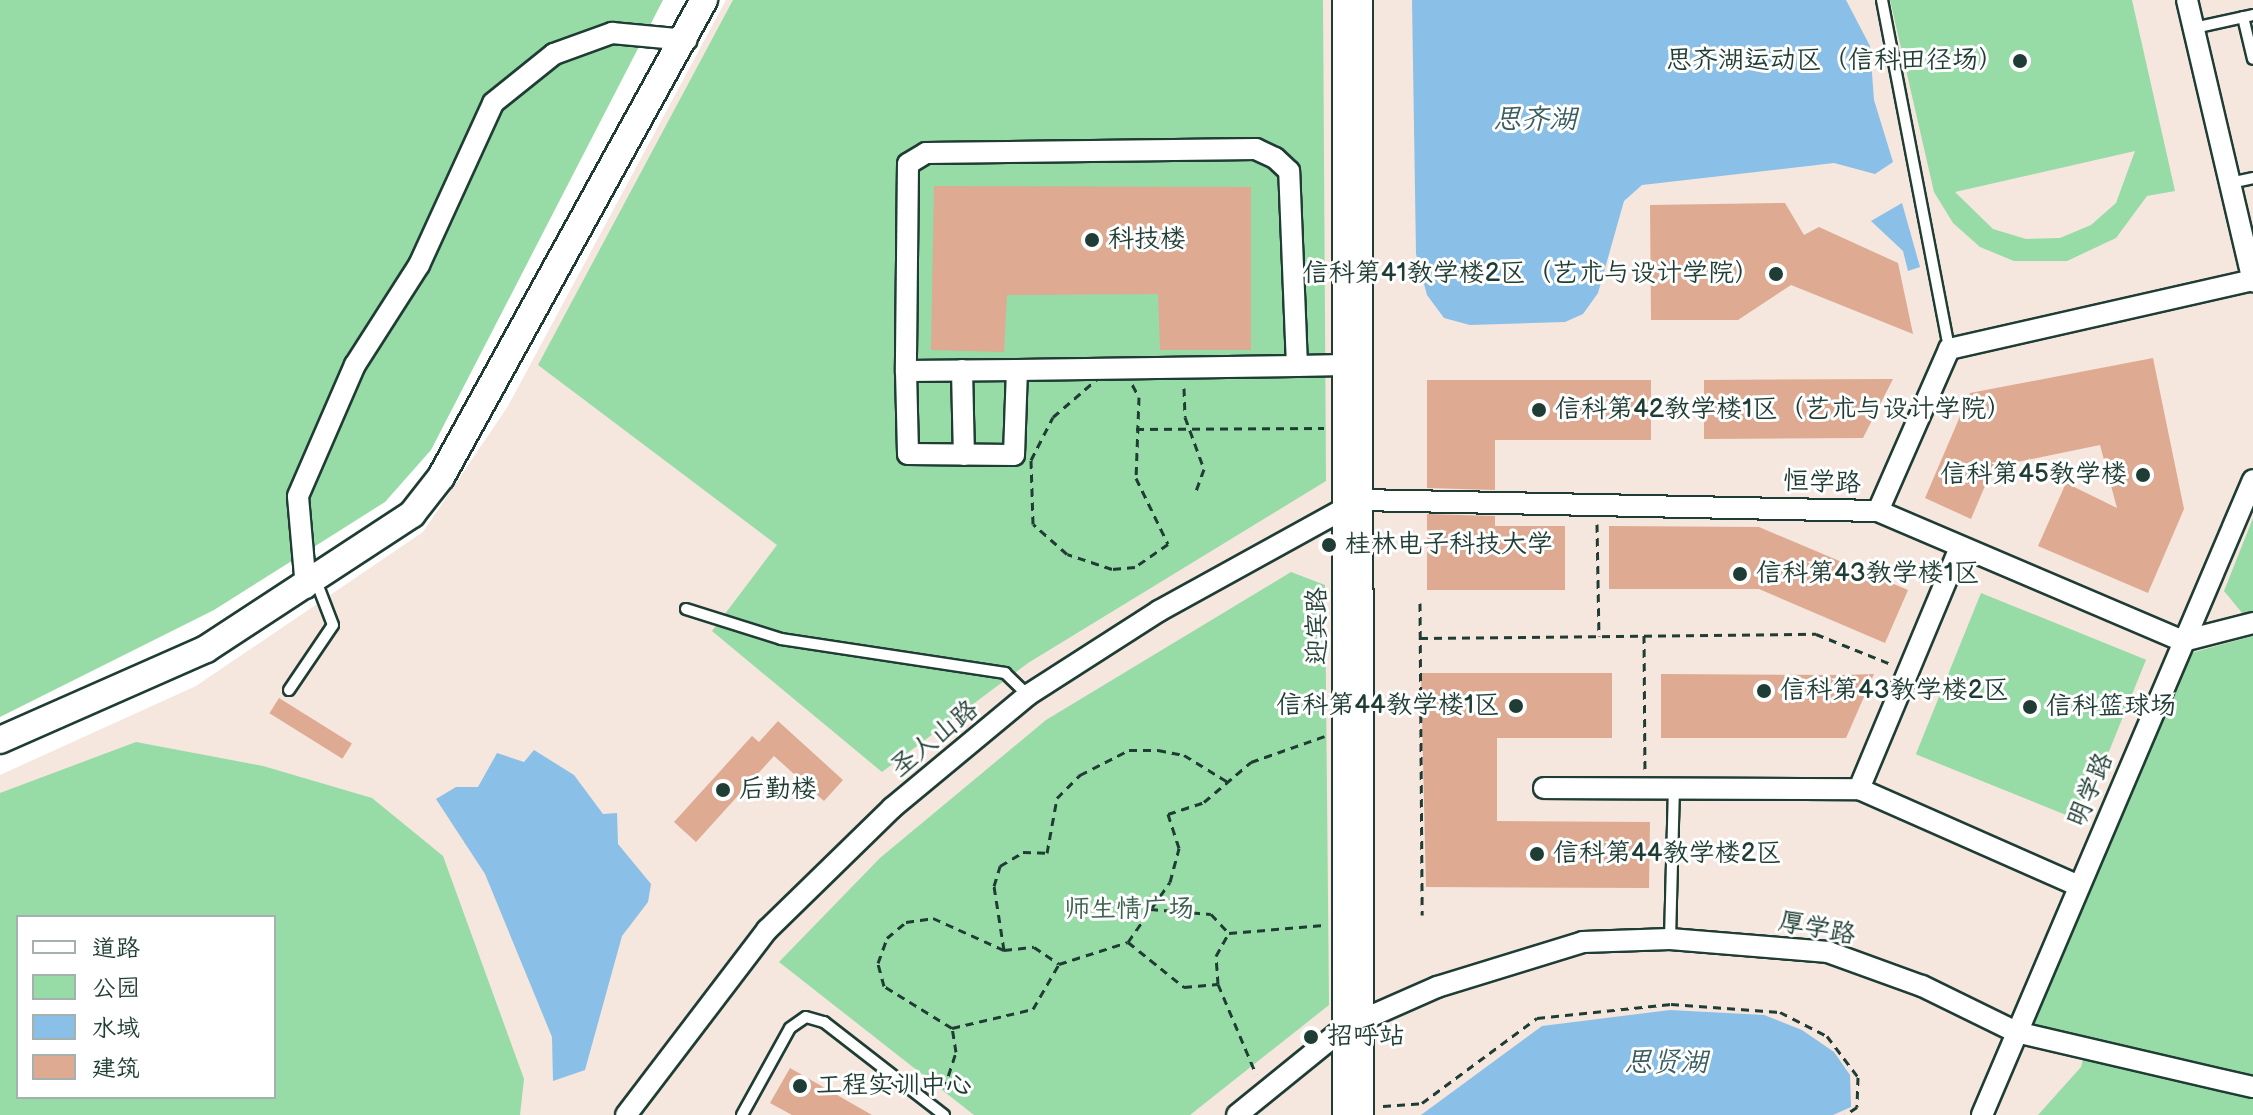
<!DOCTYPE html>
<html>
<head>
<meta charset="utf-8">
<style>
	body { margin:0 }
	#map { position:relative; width:2253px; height:1115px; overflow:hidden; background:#fff; font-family:"Balsamiq Sans","LXGW WenKai TC",sans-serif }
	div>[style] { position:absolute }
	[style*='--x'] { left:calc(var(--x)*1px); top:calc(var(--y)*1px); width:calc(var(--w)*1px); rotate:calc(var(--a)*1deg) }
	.built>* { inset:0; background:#f5e6de }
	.green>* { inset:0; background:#97dba6; transform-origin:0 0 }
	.water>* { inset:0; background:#8abfe7 }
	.building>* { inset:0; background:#deaa92; transform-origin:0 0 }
	.path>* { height:3px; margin-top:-1.5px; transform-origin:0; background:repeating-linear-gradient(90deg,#1f3d34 0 8px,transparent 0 14px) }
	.roads { filter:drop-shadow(2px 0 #1f3d34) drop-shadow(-2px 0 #1f3d34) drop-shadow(0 2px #1f3d34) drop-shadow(0 -2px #1f3d34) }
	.service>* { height:10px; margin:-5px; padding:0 5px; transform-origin:5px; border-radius:5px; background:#fff }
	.minor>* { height:20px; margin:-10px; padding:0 10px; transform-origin:10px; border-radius:10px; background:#fff }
	.tertiary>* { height:26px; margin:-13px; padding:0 13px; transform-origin:13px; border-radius:13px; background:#fff }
	.dots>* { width:22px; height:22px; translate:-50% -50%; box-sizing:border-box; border:4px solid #fff; border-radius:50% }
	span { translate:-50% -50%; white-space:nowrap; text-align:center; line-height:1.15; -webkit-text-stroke:6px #fff; paint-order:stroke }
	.poi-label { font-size:26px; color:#1f3d34 }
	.right { translate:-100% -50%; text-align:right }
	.left { translate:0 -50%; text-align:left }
	.street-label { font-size:26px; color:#1f3d34 }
	.park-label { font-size:26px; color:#3d6450 }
	.water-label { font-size:28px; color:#3a5e61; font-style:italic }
	.legend { position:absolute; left:16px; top:915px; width:260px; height:184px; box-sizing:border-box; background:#fff; border:2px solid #a5b1ae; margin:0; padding:10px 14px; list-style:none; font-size:24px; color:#1f3d34 }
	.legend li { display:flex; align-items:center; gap:16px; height:40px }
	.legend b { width:40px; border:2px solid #a5b1ae }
</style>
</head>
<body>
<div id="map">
	<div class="built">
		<i style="clip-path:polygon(evenodd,726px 0,2253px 0,2253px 1115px,0 1115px,0 775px,196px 686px,423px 532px,508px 406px,726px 0,18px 917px,274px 917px,274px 1097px,18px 1097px,18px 917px)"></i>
	</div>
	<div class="green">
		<i style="clip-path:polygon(0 0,663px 0,431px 450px,385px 502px,214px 610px,0 717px)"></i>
		<i style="clip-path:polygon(733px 0,1323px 0,1326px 481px,1028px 663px,882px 772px,712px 631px,777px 545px,538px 365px)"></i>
		<i style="clip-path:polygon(evenodd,1890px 0,2132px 0,2175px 191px,2147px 196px,2116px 238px,2067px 261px,2014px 261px,1980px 247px,1953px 223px,1934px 192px,1890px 0,2135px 151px,2116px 203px,2091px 225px,2060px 238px,2026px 239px,1993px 229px,1955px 192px,2135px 151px)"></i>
		<i style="clip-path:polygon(2253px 518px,2253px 612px,2243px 614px,2224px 591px)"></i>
		<i style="clip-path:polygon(1291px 572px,1325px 585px,1329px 1005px,1190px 1115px,974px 1115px,779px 962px,880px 858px,1046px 720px)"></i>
		<i style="left:1981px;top:593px;width:178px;height:174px;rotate:22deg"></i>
		<i style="clip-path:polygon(2253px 636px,2253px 1076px,2031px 1026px,2191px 653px)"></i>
		<i style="clip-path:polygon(evenodd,136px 742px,263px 766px,372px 798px,443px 856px,524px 1079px,520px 1115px,0 1115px,0 793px,136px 742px,18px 917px,274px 917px,274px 1097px,18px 1097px,18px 917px)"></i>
		<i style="clip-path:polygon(2085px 1052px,2253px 1092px,2253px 1115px,2038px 1115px,2081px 1067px)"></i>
	</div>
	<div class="water">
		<i style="clip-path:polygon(1412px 0,1846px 0,1870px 46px,1874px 100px,1893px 162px,1875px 174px,1834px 163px,1642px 185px,1624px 201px,1598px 293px,1583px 314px,1565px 322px,1470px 325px,1444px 318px,1427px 295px,1416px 254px)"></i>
		<i style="clip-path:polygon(1902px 203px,1920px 267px,1908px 271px,1903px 251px,1871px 221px)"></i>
		<i style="clip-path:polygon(534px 750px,574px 775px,603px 814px,617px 813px,618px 844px,651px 884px,648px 902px,622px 936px,585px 1070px,553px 1081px,552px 1037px,485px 874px,436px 799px,456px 787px,478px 787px,497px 753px,524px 762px)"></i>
		<i style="clip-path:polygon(1670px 1010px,1764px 1015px,1802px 1030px,1834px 1052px,1850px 1075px,1851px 1107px,1833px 1115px,1421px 1115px,1542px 1026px)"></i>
	</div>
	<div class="building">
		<i style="clip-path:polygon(934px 186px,1251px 187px,1251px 350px,1160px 350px,1158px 294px,1007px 295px,1004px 352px,931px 350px)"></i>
		<i style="clip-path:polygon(1785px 203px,1804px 235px,1819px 227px,1898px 263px,1913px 334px,1791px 285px,1738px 320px,1651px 320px,1650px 205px)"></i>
		<i style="clip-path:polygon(2153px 358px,2184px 509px,2148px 593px,2038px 546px,2066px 483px,2117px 508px,2100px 445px,1993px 467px,1971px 519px,1925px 498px,1970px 393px)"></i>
		<i style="clip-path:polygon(1893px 379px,1863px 438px,1704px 439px,1704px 380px)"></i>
		<i style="clip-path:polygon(1427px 380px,1651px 380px,1651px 440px,1495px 440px,1495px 490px,1427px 488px)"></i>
		<i style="clip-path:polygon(1427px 514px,1495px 516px,1495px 526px,1565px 526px,1565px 590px,1427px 590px)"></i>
		<i style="clip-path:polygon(1609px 526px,1759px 527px,1908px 590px,1885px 643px,1759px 589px,1609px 589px)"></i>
		<i style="clip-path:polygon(1421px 673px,1612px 673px,1612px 738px,1497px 738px,1497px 821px,1650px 822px,1649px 888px,1426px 887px)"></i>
		<i style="clip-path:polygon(1661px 674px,1843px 675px,1874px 674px,1846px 738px,1661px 738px)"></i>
		<i style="left:279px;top:698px;width:86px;height:18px;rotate:32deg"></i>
		<i style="clip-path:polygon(778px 721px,843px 780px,824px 801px,774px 756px,696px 842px,674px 822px,752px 736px,759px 742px)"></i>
		<i style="clip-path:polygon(790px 1068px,872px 1115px,792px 1115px,770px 1103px)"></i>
	</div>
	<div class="path">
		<i style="--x:1119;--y:360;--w:42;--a:61.6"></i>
		<i style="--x:1139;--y:397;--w:81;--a:92.1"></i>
		<i style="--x:1136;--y:478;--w:73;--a:64.1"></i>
		<i style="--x:1168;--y:544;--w:40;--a:145.1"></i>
		<i style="--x:1135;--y:567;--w:23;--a:175"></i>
		<i style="--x:1112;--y:569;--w:47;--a:-161.6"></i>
		<i style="--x:1067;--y:554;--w:45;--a:-138.6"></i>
		<i style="--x:1033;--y:524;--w:64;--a:-91.8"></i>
		<i style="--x:1031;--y:460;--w:48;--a:-62.9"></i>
		<i style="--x:1053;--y:417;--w:87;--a:-40.8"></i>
		<i style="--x:1184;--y:388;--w:29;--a:88"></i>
		<i style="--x:1185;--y:417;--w:55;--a:69.9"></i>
		<i style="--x:1204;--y:469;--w:23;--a:110"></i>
		<i style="--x:1136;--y:429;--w:188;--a:-0.3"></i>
		<i style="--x:1597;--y:524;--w:112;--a:89"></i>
		<i style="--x:1420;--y:603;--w:312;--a:89.6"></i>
		<i style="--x:1644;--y:635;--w:137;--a:89.6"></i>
		<i style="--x:1420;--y:638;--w:396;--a:-0.6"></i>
		<i style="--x:1816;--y:634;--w:81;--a:21.8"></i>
		<i style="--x:1150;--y:909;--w:61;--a:4.7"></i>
		<i style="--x:1211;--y:914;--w:26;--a:47"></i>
		<i style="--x:1229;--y:933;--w:95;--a:-4.8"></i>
		<i style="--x:1128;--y:942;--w:72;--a:38.8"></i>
		<i style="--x:1184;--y:987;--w:34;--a:-5"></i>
		<i style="--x:1218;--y:984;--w:98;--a:67.1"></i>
		<i style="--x:1004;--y:950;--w:65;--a:-98.9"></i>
		<i style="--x:994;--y:886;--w:21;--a:-73"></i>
		<i style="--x:1000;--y:866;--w:27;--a:-31"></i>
		<i style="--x:1023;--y:852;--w:24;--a:2"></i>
		<i style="--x:1047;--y:853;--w:56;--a:-79.7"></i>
		<i style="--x:1057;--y:798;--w:33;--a:-45"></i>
		<i style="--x:1080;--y:775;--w:55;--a:-27"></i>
		<i style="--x:1129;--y:750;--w:29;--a:0"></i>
		<i style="--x:1158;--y:750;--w:26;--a:11"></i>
		<i style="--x:1184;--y:755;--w:52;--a:31.5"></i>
		<i style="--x:1218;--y:984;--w:28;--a:-94"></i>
		<i style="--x:1216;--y:956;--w:26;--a:-61"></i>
		<i style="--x:952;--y:1028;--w:83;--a:-13.2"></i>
		<i style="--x:1033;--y:1009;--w:52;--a:-60"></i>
		<i style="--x:944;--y:1089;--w:39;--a:-72"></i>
		<i style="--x:956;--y:1052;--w:24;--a:-99"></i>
		<i style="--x:952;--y:1028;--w:80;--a:-148.3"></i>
		<i style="--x:884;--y:986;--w:24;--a:-105"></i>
		<i style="--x:878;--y:963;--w:27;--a:-70"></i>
		<i style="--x:887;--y:938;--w:25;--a:-40"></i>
		<i style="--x:906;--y:922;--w:27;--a:-8"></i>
		<i style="--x:933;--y:918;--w:78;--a:24.3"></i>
		<i style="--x:1004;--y:950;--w:30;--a:-6"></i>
		<i style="--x:1034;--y:947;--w:30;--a:34"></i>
		<i style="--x:1059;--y:964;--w:72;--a:-17.7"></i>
		<i style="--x:1128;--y:942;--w:73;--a:-55"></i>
		<i style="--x:1170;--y:882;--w:35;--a:-75"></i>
		<i style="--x:1179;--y:848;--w:36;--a:-108"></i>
		<i style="--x:1168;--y:814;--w:38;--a:-18"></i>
		<i style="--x:1204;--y:802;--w:62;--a:-40.4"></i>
		<i style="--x:1251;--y:762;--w:78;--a:-19.4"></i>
		<i style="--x:1383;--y:1106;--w:39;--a:-4"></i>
		<i style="--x:1422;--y:1103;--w:143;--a:-36.5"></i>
		<i style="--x:1537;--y:1018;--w:135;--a:-6"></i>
		<i style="--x:1671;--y:1004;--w:109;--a:4.2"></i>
		<i style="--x:1780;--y:1012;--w:53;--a:27.1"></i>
		<i style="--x:1827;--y:1036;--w:51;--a:52.9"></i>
		<i style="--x:1858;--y:1077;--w:30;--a:92"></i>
		<i style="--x:1857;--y:1107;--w:14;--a:146"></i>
	</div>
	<div class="roads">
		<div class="service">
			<i style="--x:1882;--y:0;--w:355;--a:79.1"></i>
			<i style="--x:2243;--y:17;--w:43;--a:76.6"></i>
			<i style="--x:2194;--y:28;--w:60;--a:-12.4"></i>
			<i style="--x:2230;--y:183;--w:24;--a:-12"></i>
			<i style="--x:686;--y:609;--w:100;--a:17.5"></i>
			<i style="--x:781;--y:639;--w:227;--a:8.6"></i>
			<i style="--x:1005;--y:673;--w:32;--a:44"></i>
			<i style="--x:289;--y:690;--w:78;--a:-55.9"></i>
			<i style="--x:333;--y:625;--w:47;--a:-111.1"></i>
			<i style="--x:1670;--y:939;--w:152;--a:-88.5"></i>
			<i style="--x:742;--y:1115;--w:99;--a:-61.1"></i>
			<i style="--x:790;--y:1028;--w:19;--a:-35"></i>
			<i style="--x:806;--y:1017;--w:19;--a:16"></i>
			<i style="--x:824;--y:1022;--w:152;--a:37.8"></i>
		</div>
		<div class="minor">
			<i style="--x:1362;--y:0;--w:1115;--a:89.95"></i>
			<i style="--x:2187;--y:0;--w:289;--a:76.8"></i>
			<i style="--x:1297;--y:366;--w:195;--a:-92.3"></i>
			<i style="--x:1289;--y:171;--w:19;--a:-137"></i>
			<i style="--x:1275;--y:158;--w:21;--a:-155"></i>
			<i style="--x:1256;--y:149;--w:330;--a:179.3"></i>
			<i style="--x:926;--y:153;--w:21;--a:149"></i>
			<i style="--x:908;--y:164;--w:207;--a:90.6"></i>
			<i style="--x:906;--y:371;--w:111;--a:-0.5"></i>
			<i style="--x:1017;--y:370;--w:280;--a:-0.8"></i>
			<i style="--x:1297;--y:366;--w:47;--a:-1.2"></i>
			<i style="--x:962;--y:370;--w:85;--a:88.7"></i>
			<i style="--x:906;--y:371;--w:83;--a:88.6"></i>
			<i style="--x:908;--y:454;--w:106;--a:0.5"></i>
			<i style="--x:1014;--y:455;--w:85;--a:-88"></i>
			<i style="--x:1878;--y:511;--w:177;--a:-66.3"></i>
			<i style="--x:1949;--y:349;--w:312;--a:-12.8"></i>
			<i style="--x:306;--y:588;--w:92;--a:-95"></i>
			<i style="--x:298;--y:496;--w:143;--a:-66.5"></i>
			<i style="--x:355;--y:365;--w:119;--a:-57.4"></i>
			<i style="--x:419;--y:265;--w:178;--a:-65.4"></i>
			<i style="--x:493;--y:103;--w:78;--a:-38.8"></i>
			<i style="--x:554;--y:54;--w:62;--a:-19.9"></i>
			<i style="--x:612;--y:33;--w:75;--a:5.3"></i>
			<i style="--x:1544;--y:788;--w:315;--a:0.2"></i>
			<i style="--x:1859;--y:789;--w:259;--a:-67.3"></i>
			<i style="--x:1859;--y:789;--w:240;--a:23.8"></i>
			<i style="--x:626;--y:1115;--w:233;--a:-52.7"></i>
			<i style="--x:767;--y:930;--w:175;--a:-44.3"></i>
			<i style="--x:892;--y:808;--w:177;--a:-39.7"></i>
			<i style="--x:1028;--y:695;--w:156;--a:-32.7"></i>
			<i style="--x:1159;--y:611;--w:230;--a:-28.9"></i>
			<i style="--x:1360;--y:500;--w:518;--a:1.22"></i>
			<i style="--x:1878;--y:511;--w:332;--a:23.1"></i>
			<i style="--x:2183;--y:641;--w:72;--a:-14.4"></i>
			<i style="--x:1237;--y:1115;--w:138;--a:-39.1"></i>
			<i style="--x:1344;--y:1028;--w:102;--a:-23.8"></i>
			<i style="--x:1437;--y:987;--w:153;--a:-17.1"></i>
			<i style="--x:1583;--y:942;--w:87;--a:-2"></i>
			<i style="--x:1670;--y:939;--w:159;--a:4.7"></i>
			<i style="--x:1828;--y:952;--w:100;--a:19.9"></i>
			<i style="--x:1922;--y:986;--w:105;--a:26.1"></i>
			<i style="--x:2016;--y:1032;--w:243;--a:13.1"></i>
			<i style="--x:1343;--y:1115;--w:1115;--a:-90"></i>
			<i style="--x:1982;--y:1115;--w:690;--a:-66.89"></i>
		</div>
		<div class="tertiary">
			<i style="--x:0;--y:740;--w:225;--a:-23.8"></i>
			<i style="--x:206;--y:649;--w:246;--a:-33.2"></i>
			<i style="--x:412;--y:514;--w:47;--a:-51.9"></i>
			<i style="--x:441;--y:477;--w:545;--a:-61.13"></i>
		</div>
	</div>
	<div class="dots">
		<i style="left:2020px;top:61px;background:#1f3d34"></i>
		<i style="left:1092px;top:240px;background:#1f3d34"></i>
		<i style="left:1776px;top:274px;background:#1f3d34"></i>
		<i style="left:1539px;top:410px;background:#1f3d34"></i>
		<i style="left:2143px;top:475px;background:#1f3d34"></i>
		<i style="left:1329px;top:545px;background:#1f3d34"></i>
		<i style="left:1740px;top:574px;background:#1f3d34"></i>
		<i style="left:1764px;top:691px;background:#1f3d34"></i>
		<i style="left:1516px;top:706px;background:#1f3d34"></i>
		<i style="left:2030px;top:707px;background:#1f3d34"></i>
		<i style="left:723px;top:790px;background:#1f3d34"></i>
		<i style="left:1537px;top:854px;background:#1f3d34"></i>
		<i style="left:1311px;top:1037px;background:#1f3d34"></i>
		<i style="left:800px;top:1086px;background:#1f3d34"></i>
	</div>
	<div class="poi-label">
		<span class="right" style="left:2004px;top:61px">思齐湖运动区（信科田径场）</span>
		<span class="left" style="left:1108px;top:240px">科技楼</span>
		<span class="right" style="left:1760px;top:274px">信科第41教学楼2区（艺术与设计学院）</span>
		<span class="left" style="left:1555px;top:410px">信科第42教学楼1区（艺术与设计学院）</span>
		<span class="right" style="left:2127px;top:475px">信科第45教学楼</span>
		<span class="left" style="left:1345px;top:545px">桂林电子科技大学</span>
		<span class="left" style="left:1756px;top:574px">信科第43教学楼1区</span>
		<span class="left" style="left:1780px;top:691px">信科第43教学楼2区</span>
		<span class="right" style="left:1500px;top:706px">信科第44教学楼1区</span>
		<span class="left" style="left:2046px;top:707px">信科篮球场</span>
		<span class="left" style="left:739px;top:790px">后勤楼</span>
		<span class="left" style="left:1553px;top:854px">信科第44教学楼2区</span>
		<span class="left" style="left:1327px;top:1037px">招呼站</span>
		<span class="left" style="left:816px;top:1086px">工程实训中心</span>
	</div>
	<div class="street-label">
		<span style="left:1822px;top:483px;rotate:2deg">恒学路</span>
		<span style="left:1318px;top:626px;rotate:-90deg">迎宾路</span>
		<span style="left:935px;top:739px;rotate:-39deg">圣人山路</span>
		<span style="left:2091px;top:790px;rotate:-67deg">明学路</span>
		<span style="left:1817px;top:929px;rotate:11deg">厚学路</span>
	</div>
	<div class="park-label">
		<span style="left:1129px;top:910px">师生情广场</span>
	</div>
	<div class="water-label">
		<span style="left:1535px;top:120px">思齐湖</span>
		<span style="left:1666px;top:1063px">思贤湖</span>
	</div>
	<ul class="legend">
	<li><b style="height:10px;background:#fff"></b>道路</li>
	<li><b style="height:22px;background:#97dba6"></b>公园</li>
	<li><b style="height:22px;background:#8abfe7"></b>水域</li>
	<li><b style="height:22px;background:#deaa92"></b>建筑</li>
	</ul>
</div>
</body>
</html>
